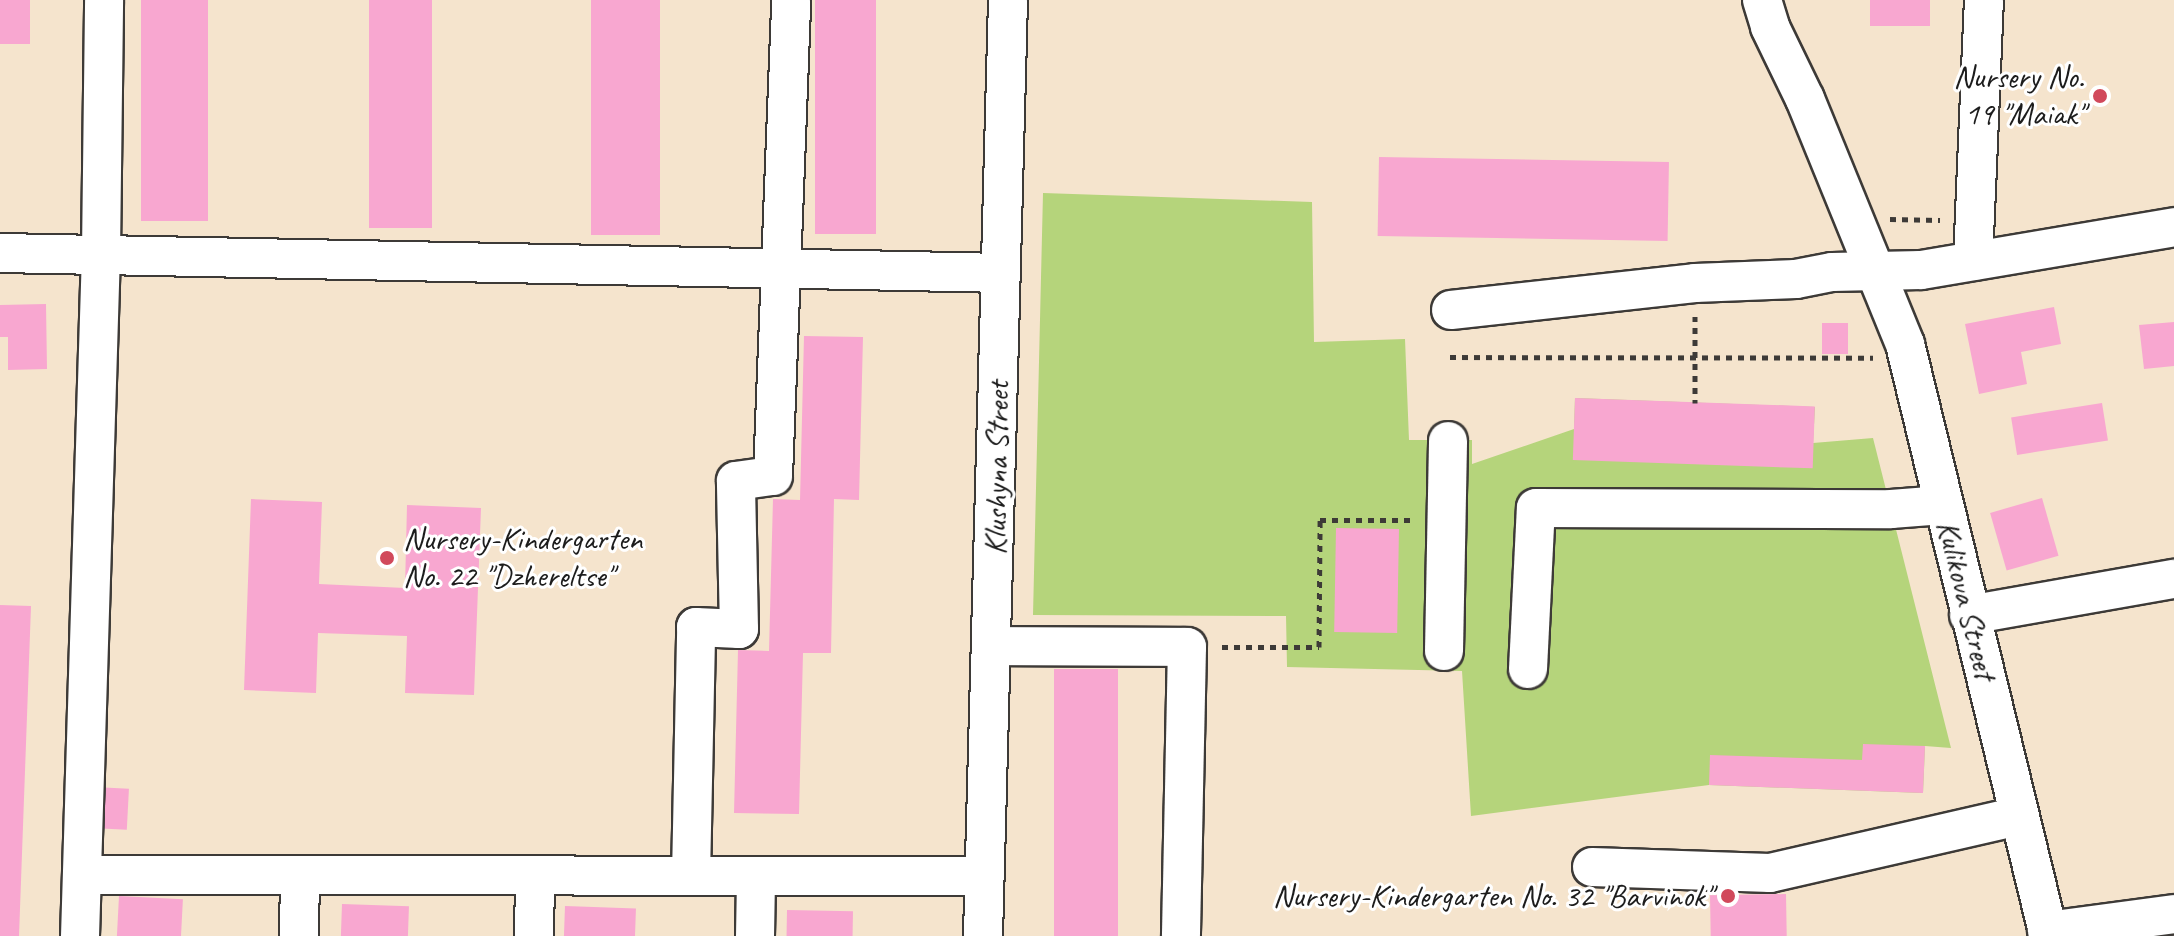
<!DOCTYPE html>
<html>
<head>
<meta charset="utf-8">
<style>
	body { margin:0 }
	#map { position:relative; width:2174px; height:936px; overflow:hidden; background:#f5e4cd; font-family:Caveat,sans-serif }
	div>[style] { position:absolute }
	[style*='--x'] { left:calc(var(--x)*1px); top:calc(var(--y)*1px); width:calc(var(--w)*1px); rotate:calc(var(--a)*1deg) }
	.green>* { inset:0; background:#b5d47b }
	.building>* { inset:0; background:#f8a7d0; transform-origin:0 0 }
	.path>* { height:5px; margin-top:-2.5px; transform-origin:0; background:repeating-linear-gradient(90deg,#3d3a37 0 6px,transparent 0 12px) }
	.roads { filter:drop-shadow(2px 0 #3d3a37) drop-shadow(-2px 0 #3d3a37) drop-shadow(0 2px #3d3a37) drop-shadow(0 -2px #3d3a37) }
	.minor>* { height:38px; margin:-19px; padding:0 19px; transform-origin:19px; border-radius:19px; background:#fff }
	.dots>* { width:22px; height:22px; translate:-50% -50%; box-sizing:border-box; border:4px solid #fff; border-radius:50% }
	span { translate:-50% -50%; white-space:nowrap; text-align:center; line-height:1.15; -webkit-text-stroke:6px #fff; paint-order:stroke }
	.poi-label { font-size:32px; color:#1c1c1c }
	.right { translate:-100% -50%; text-align:right }
	.left { translate:0 -50%; text-align:left }
	.street-label { font-size:32px; color:#1c1c1c }
</style>
</head>
<body>
<div id="map">
	<div class="green">
		<i style="clip-path:polygon(1043px 193px,1312px 202px,1314px 342px,1405px 339px,1409px 440px,1472px 440px,1472px 464px,1574px 429px,1575px 398px,1815px 407px,1813px 443px,1873px 438px,1951px 748px,1925px 746px,1923px 793px,1709px 785px,1471px 816px,1462px 671px,1287px 667px,1286px 616px,1033px 615px)"></i>
	</div>
	<div class="building">
		<i style="left:0;top:0;width:30px;height:44px"></i>
		<i style="left:141px;top:0;width:67px;height:221px"></i>
		<i style="left:369px;top:0;width:63px;height:228px"></i>
		<i style="left:591px;top:0;width:69px;height:235px"></i>
		<i style="left:815px;top:0;width:61px;height:234px"></i>
		<i style="left:1870px;top:0;width:60px;height:26px"></i>
		<i style="left:1379px;top:157px;width:290px;height:79px;rotate:1deg"></i>
		<i style="clip-path:polygon(46px 304px,47px 369px,8px 370px,8px 337px,0 337px,0 305px)"></i>
		<i style="clip-path:polygon(2054px 307px,2061px 344px,2021px 352px,2027px 384px,1979px 394px,1965px 324px)"></i>
		<i style="clip-path:polygon(2174px 322px,2174px 366px,2144px 369px,2139px 325px)"></i>
		<i style="left:1822px;top:323px;width:26px;height:31px"></i>
		<i style="clip-path:polygon(804px 336px,863px 337px,859px 500px,834px 499px,831px 653px,803px 653px,799px 814px,734px 813px,738px 650px,769px 651px,773px 499px,800px 500px)"></i>
		<i style="left:1575px;top:398px;width:240px;height:62px;rotate:2deg"></i>
		<i style="left:2102px;top:403px;width:38px;height:92px;rotate:81deg"></i>
		<i style="left:2042px;top:498px;width:60px;height:54px;rotate:74deg"></i>
		<i style="clip-path:polygon(251px 499px,322px 502px,319px 584px,405px 588px,407px 505px,481px 508px,474px 695px,405px 693px,407px 636px,318px 633px,316px 693px,244px 690px)"></i>
		<i style="left:1336px;top:528px;width:63px;height:104px;rotate:1deg"></i>
		<i style="clip-path:polygon(0 605px,31px 606px,19px 936px,0 936px)"></i>
		<i style="left:1054px;top:669px;width:64px;height:267px"></i>
		<i style="clip-path:polygon(1863px 744px,1925px 746px,1923px 793px,1709px 785px,1710px 755px,1862px 760px)"></i>
		<i style="left:94px;top:787px;width:35px;height:41px;rotate:3deg"></i>
		<i style="left:1786px;top:894px;width:42px;height:76px;rotate:89deg"></i>
		<i style="left:119px;top:896px;width:64px;height:40px;rotate:3deg"></i>
		<i style="left:342px;top:904px;width:67px;height:32px;rotate:2deg"></i>
		<i style="left:565px;top:906px;width:71px;height:30px;rotate:2deg"></i>
		<i style="left:787px;top:910px;width:66px;height:26px;rotate:1deg"></i>
	</div>
	<div class="path">
		<i style="--x:1890;--y:219;--w:50;--a:1.1"></i>
		<i style="--x:1695;--y:316;--w:87;--a:90"></i>
		<i style="--x:1450;--y:357;--w:423;--a:0.1"></i>
		<i style="--x:1222;--y:647;--w:97;--a:0"></i>
		<i style="--x:1319;--y:647;--w:127;--a:-89.5"></i>
		<i style="--x:1320;--y:520;--w:93;--a:0"></i>
	</div>
	<div class="roads">
		<div class="minor">
			<i style="--x:1762;--y:0;--w:28;--a:73"></i>
			<i style="--x:1770;--y:27;--w:80;--a:64.1"></i>
			<i style="--x:1805;--y:99;--w:265;--a:67.8"></i>
			<i style="--x:1905;--y:344;--w:609;--a:76.33"></i>
			<i style="--x:0;--y:253;--w:1001;--a:1.14"></i>
			<i style="--x:1973;--y:261;--w:261;--a:-87.6"></i>
			<i style="--x:1451;--y:310;--w:245;--a:-6.3"></i>
			<i style="--x:1695;--y:283;--w:101;--a:-2.3"></i>
			<i style="--x:1796;--y:279;--w:37;--a:-11"></i>
			<i style="--x:1832;--y:272;--w:89;--a:-1.3"></i>
			<i style="--x:1921;--y:270;--w:257;--a:-9.6"></i>
			<i style="--x:1969;--y:615;--w:208;--a:-10"></i>
			<i style="--x:993;--y:646;--w:194;--a:0.3"></i>
			<i style="--x:1187;--y:647;--w:289;--a:91.2"></i>
			<i style="--x:1444;--y:651;--w:210;--a:-88.9"></i>
			<i style="--x:1528;--y:669;--w:161;--a:-87.2"></i>
			<i style="--x:1536;--y:508;--w:355;--a:0.2"></i>
			<i style="--x:1891;--y:509;--w:52;--a:-4.4"></i>
			<i style="--x:1592;--y:867;--w:178;--a:1.9"></i>
			<i style="--x:1770;--y:873;--w:255;--a:-12.9"></i>
			<i style="--x:82;--y:875;--w:902;--a:0.06"></i>
			<i style="--x:691;--y:876;--w:249;--a:-88.8"></i>
			<i style="--x:696;--y:627;--w:43;--a:2.7"></i>
			<i style="--x:739;--y:629;--w:148;--a:-91.2"></i>
			<i style="--x:736;--y:481;--w:37;--a:-8"></i>
			<i style="--x:773;--y:476;--w:476;--a:-87.8"></i>
			<i style="--x:2047;--y:931;--w:128;--a:-7.6"></i>
			<i style="--x:80;--y:936;--w:683;--a:-88.24"></i>
			<i style="--x:101;--y:253;--w:253;--a:-89.3"></i>
			<i style="--x:299;--y:936;--w:61;--a:-89.1"></i>
			<i style="--x:534;--y:936;--w:60;--a:-89"></i>
			<i style="--x:755;--y:936;--w:60;--a:-89"></i>
			<i style="--x:983;--y:936;--w:936;--a:-88.47"></i>
		</div>
	</div>
	<div class="dots">
		<i style="left:2100px;top:96px;background:#d1495b"></i>
		<i style="left:387px;top:558px;background:#d1495b"></i>
		<i style="left:1728px;top:896px;background:#d1495b"></i>
	</div>
	<div class="poi-label">
		<span class="right" style="left:2084px;top:96px">Nursery No.<br>19 "Maiak"</span>
		<span class="left" style="left:403px;top:558px">Nursery-Kindergarten<br>No. 22 "Dzhereltse"</span>
		<span class="right" style="left:1712px;top:896px">Nursery-Kindergarten No. 32 "Barvinok"</span>
	</div>
	<div class="street-label">
		<span style="left:997px;top:468px;rotate:-89deg">Klushyna Street</span>
		<span style="left:1966px;top:600px;rotate:76deg">Kulikova Street</span>
	</div>
</div>
</body>
</html>
